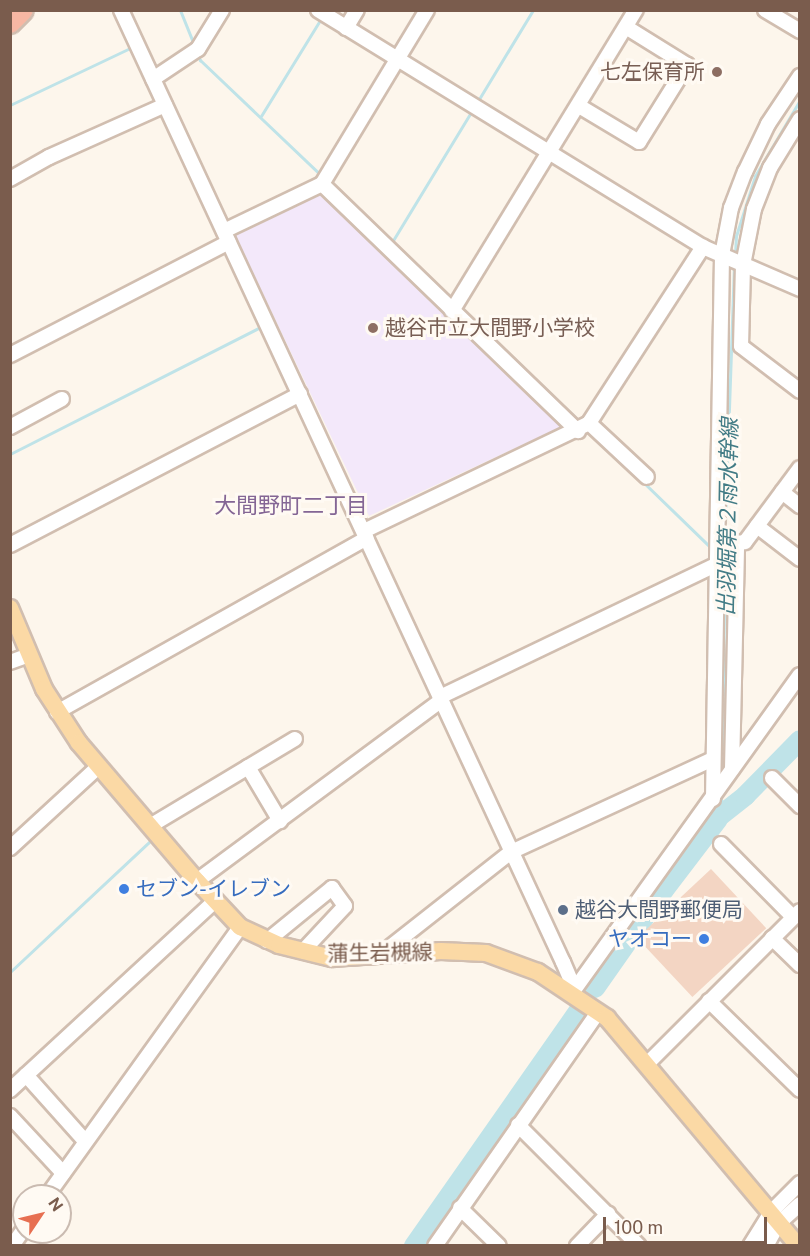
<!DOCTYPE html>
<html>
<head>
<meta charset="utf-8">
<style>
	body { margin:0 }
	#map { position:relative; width:810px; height:1256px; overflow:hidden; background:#fdf6ec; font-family:"Public Sans","Noto Sans JP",sans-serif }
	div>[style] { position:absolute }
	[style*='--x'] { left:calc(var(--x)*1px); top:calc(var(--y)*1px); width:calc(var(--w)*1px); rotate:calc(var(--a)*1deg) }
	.education>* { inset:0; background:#f3e8fa }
	.stream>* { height:3px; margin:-1.5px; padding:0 1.5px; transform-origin:1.5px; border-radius:1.5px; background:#bfe3e8 }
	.river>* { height:20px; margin:-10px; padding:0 10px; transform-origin:10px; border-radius:10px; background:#bfe3e8 }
	.building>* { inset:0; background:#f3d5c3; transform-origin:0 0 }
	.roads { filter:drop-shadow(2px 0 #d1beb0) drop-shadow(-2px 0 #d1beb0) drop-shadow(0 2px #d1beb0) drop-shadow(0 -2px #d1beb0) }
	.minor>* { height:14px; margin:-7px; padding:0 7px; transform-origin:7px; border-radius:7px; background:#fff }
	.major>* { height:16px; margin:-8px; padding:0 8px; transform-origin:8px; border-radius:8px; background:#fbd9a5 }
	.highway>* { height:20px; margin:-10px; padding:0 10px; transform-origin:10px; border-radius:10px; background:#f7b7a3 }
	.dots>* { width:16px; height:16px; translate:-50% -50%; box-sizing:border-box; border:3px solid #fffaf3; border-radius:50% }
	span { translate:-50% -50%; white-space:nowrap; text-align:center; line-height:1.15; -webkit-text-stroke:6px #fffaf3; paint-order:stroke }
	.education-label { font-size:21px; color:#785e54 }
	.right { translate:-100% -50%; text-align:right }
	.left { translate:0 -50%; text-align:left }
	.shop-label { font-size:21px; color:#366cbe }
	.service-label { font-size:21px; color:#4e5e75 }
	.street-label { font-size:21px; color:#7a5c4d }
	.neighbourhood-label { font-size:22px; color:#846695 }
	.water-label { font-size:22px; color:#437c86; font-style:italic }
	.frame { position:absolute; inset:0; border:12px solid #7a5c4d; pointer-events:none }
	.north { position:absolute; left:12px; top:1184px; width:60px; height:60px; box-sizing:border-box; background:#fffaf3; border:2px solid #cabbb1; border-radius:50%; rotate:55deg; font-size:16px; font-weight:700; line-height:24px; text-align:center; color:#7a5c4d }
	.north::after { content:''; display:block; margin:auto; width:21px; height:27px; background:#e76f51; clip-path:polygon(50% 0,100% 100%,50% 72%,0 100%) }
	.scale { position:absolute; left:603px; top:1217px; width:164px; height:27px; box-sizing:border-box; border:3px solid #7a5c4d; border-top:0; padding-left:8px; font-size:18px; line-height:21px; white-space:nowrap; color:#7a5c4d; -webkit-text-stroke:4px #fffaf3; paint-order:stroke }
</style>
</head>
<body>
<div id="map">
	<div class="education">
		<i style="clip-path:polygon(322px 188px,565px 425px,369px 516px,233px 231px)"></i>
	</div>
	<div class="stream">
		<i style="--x:180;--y:10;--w:40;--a:68"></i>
		<i style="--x:197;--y:53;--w:8;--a:67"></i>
		<i style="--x:200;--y:60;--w:168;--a:43.6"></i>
		<i style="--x:476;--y:104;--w:110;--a:-58.8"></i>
		<i style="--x:10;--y:105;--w:137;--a:-25.4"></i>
		<i style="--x:261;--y:116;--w:116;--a:-58.4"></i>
		<i style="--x:392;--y:242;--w:156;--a:-58.7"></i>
		<i style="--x:403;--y:253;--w:69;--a:43.2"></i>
		<i style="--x:735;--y:255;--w:19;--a:-87"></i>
		<i style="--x:736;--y:236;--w:63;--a:-72.4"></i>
		<i style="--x:755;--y:176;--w:88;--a:-59.4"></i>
		<i style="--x:460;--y:307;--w:168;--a:43.8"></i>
		<i style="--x:10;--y:454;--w:285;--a:-26.9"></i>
		<i style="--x:642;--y:481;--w:95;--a:44.1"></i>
		<i style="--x:710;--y:547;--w:4;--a:0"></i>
		<i style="--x:722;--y:767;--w:244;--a:-89.3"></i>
		<i style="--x:725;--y:523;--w:256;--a:-88"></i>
		<i style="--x:721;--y:815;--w:19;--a:-90"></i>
		<i style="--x:10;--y:972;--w:192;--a:-43.1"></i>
	</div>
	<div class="river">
		<i style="--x:721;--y:815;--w:31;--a:-38"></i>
		<i style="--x:745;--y:796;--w:78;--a:-45.5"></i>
		<i style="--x:595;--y:988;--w:120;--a:-54.9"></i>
		<i style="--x:664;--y:890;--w:89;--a:-52.7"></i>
		<i style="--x:414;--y:1246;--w:288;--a:-55"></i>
	</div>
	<div class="building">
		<i style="left:711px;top:869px;width:81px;height:101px;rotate:47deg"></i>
	</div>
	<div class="roads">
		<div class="minor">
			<i style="--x:121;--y:10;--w:1050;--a:65.1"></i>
			<i style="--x:563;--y:962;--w:21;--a:67"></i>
			<i style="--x:571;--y:981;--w:10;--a:96"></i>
			<i style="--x:318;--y:10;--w:452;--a:31.6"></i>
			<i style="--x:703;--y:247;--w:106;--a:23.4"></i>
			<i style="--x:765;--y:10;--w:41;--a:31"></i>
			<i style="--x:346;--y:28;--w:21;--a:-59"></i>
			<i style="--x:153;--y:79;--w:54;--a:-33.7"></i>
			<i style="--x:198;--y:49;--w:46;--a:-58.4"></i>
			<i style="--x:579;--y:106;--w:70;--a:31"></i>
			<i style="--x:639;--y:142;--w:91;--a:-58.1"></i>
			<i style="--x:687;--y:65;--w:72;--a:-148.1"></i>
			<i style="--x:800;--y:119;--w:57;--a:121.5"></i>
			<i style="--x:770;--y:168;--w:44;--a:111.3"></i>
			<i style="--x:754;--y:209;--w:57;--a:101.1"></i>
			<i style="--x:743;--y:265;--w:81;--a:91.4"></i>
			<i style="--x:741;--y:346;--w:74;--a:37.3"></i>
			<i style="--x:10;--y:179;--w:45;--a:-29.4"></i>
			<i style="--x:49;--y:157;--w:127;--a:-24.1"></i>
			<i style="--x:322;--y:184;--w:356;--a:44"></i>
			<i style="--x:224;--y:231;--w:109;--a:-25.6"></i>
			<i style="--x:322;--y:184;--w:203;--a:-58.9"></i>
			<i style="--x:452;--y:311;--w:353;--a:-58.6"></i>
			<i style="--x:10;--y:355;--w:246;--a:-27.3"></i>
			<i style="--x:589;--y:423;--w:79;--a:43"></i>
			<i style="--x:10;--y:427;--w:59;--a:-28.3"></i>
			<i style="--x:782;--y:492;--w:23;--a:38"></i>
			<i style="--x:757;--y:526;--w:54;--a:37.5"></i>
			<i style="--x:364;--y:531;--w:250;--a:-25.6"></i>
			<i style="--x:589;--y:423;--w:210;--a:-57.1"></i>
			<i style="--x:10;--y:545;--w:327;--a:-27.5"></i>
			<i style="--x:10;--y:662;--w:20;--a:-20"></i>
			<i style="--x:440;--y:697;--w:306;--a:-25.6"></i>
			<i style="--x:57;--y:712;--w:355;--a:-29.3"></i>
			<i style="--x:248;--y:767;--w:63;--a:59.3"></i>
			<i style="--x:732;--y:769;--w:226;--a:-88.7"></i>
			<i style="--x:737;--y:543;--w:8;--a:-7"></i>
			<i style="--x:745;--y:542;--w:92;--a:-53.4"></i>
			<i style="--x:772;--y:778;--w:40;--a:45"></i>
			<i style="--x:713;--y:799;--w:544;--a:-89.05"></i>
			<i style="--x:722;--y:255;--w:48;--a:-79.2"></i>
			<i style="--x:731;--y:208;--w:39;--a:-69"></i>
			<i style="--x:745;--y:172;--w:53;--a:-64.4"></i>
			<i style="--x:768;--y:124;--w:58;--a:-56.3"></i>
			<i style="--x:150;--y:826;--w:169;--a:-31"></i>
			<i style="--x:721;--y:844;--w:103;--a:45.4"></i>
			<i style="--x:10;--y:848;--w:120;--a:-42.6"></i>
			<i style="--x:197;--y:881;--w:305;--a:-36.5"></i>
			<i style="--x:772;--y:938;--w:39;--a:44"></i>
			<i style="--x:267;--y:941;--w:84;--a:-39.2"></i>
			<i style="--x:332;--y:888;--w:22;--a:54"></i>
			<i style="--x:345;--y:906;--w:62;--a:133"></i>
			<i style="--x:380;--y:955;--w:167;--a:-38.2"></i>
			<i style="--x:511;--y:852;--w:222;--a:-24.7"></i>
			<i style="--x:572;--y:993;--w:391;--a:-54.4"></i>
			<i style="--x:709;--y:1001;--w:127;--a:44.4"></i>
			<i style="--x:647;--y:1064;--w:216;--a:-45"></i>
			<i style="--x:26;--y:1075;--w:89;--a:48.2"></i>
			<i style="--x:10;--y:1090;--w:279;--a:-42.7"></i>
			<i style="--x:10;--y:1116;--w:78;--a:47.1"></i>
			<i style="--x:518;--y:1125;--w:171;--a:45"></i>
			<i style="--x:47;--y:1196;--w:331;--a:-54.3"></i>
			<i style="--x:460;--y:1208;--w:54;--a:44.3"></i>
			<i style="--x:12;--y:1246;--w:21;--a:-55"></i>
			<i style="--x:435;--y:1246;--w:285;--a:-55.1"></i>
			<i style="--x:577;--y:1246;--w:45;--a:-45.9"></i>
			<i style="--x:750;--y:1246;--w:40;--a:-58"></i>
			<i style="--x:771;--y:1212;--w:41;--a:-45"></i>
			<i style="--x:766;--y:1246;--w:26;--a:-61"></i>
			<i style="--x:779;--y:1223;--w:28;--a:-42"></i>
		</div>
		<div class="major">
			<i style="--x:10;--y:608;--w:88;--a:67.2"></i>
			<i style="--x:44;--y:689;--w:64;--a:57.1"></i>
			<i style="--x:79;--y:743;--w:182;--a:49.5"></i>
			<i style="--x:197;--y:881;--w:63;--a:46.9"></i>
			<i style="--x:240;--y:927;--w:43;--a:24.8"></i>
			<i style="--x:279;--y:945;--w:55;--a:13.8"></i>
			<i style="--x:332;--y:958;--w:109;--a:-3.7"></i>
			<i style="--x:441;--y:951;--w:45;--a:2.5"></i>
			<i style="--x:486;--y:953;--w:55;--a:20.1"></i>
			<i style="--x:538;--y:972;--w:83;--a:33.7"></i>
			<i style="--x:607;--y:1018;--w:297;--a:50"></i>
		</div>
		<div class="highway">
			<i style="--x:10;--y:23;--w:18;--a:-45"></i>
		</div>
	</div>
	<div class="dots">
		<i style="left:717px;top:72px;background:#8d6e63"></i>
		<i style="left:373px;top:328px;background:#8d6e63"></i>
		<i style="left:124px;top:889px;background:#3f7fe0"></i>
		<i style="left:563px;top:910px;background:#5c6f8a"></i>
		<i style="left:704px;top:939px;background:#3f7fe0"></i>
	</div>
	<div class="education-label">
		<span class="right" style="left:705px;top:72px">七左保育所</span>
		<span class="left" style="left:385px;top:328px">越谷市立大間野小学校</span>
	</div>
	<div class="shop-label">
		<span class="left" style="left:136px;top:889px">セブン-イレブン</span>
		<span class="right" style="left:692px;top:939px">ヤオコー</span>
	</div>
	<div class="service-label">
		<span class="left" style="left:575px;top:910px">越谷大間野郵便局</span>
	</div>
	<div class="street-label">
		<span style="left:380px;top:953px;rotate:-1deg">蒲生岩槻線</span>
	</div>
	<div class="neighbourhood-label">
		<span style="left:291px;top:506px">大間野町二丁目</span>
	</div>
	<div class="water-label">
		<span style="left:728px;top:517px;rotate:-89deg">出羽堀第２雨水幹線</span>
	</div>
	<div class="frame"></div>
	<div class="north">N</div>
	<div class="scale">100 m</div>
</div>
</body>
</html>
